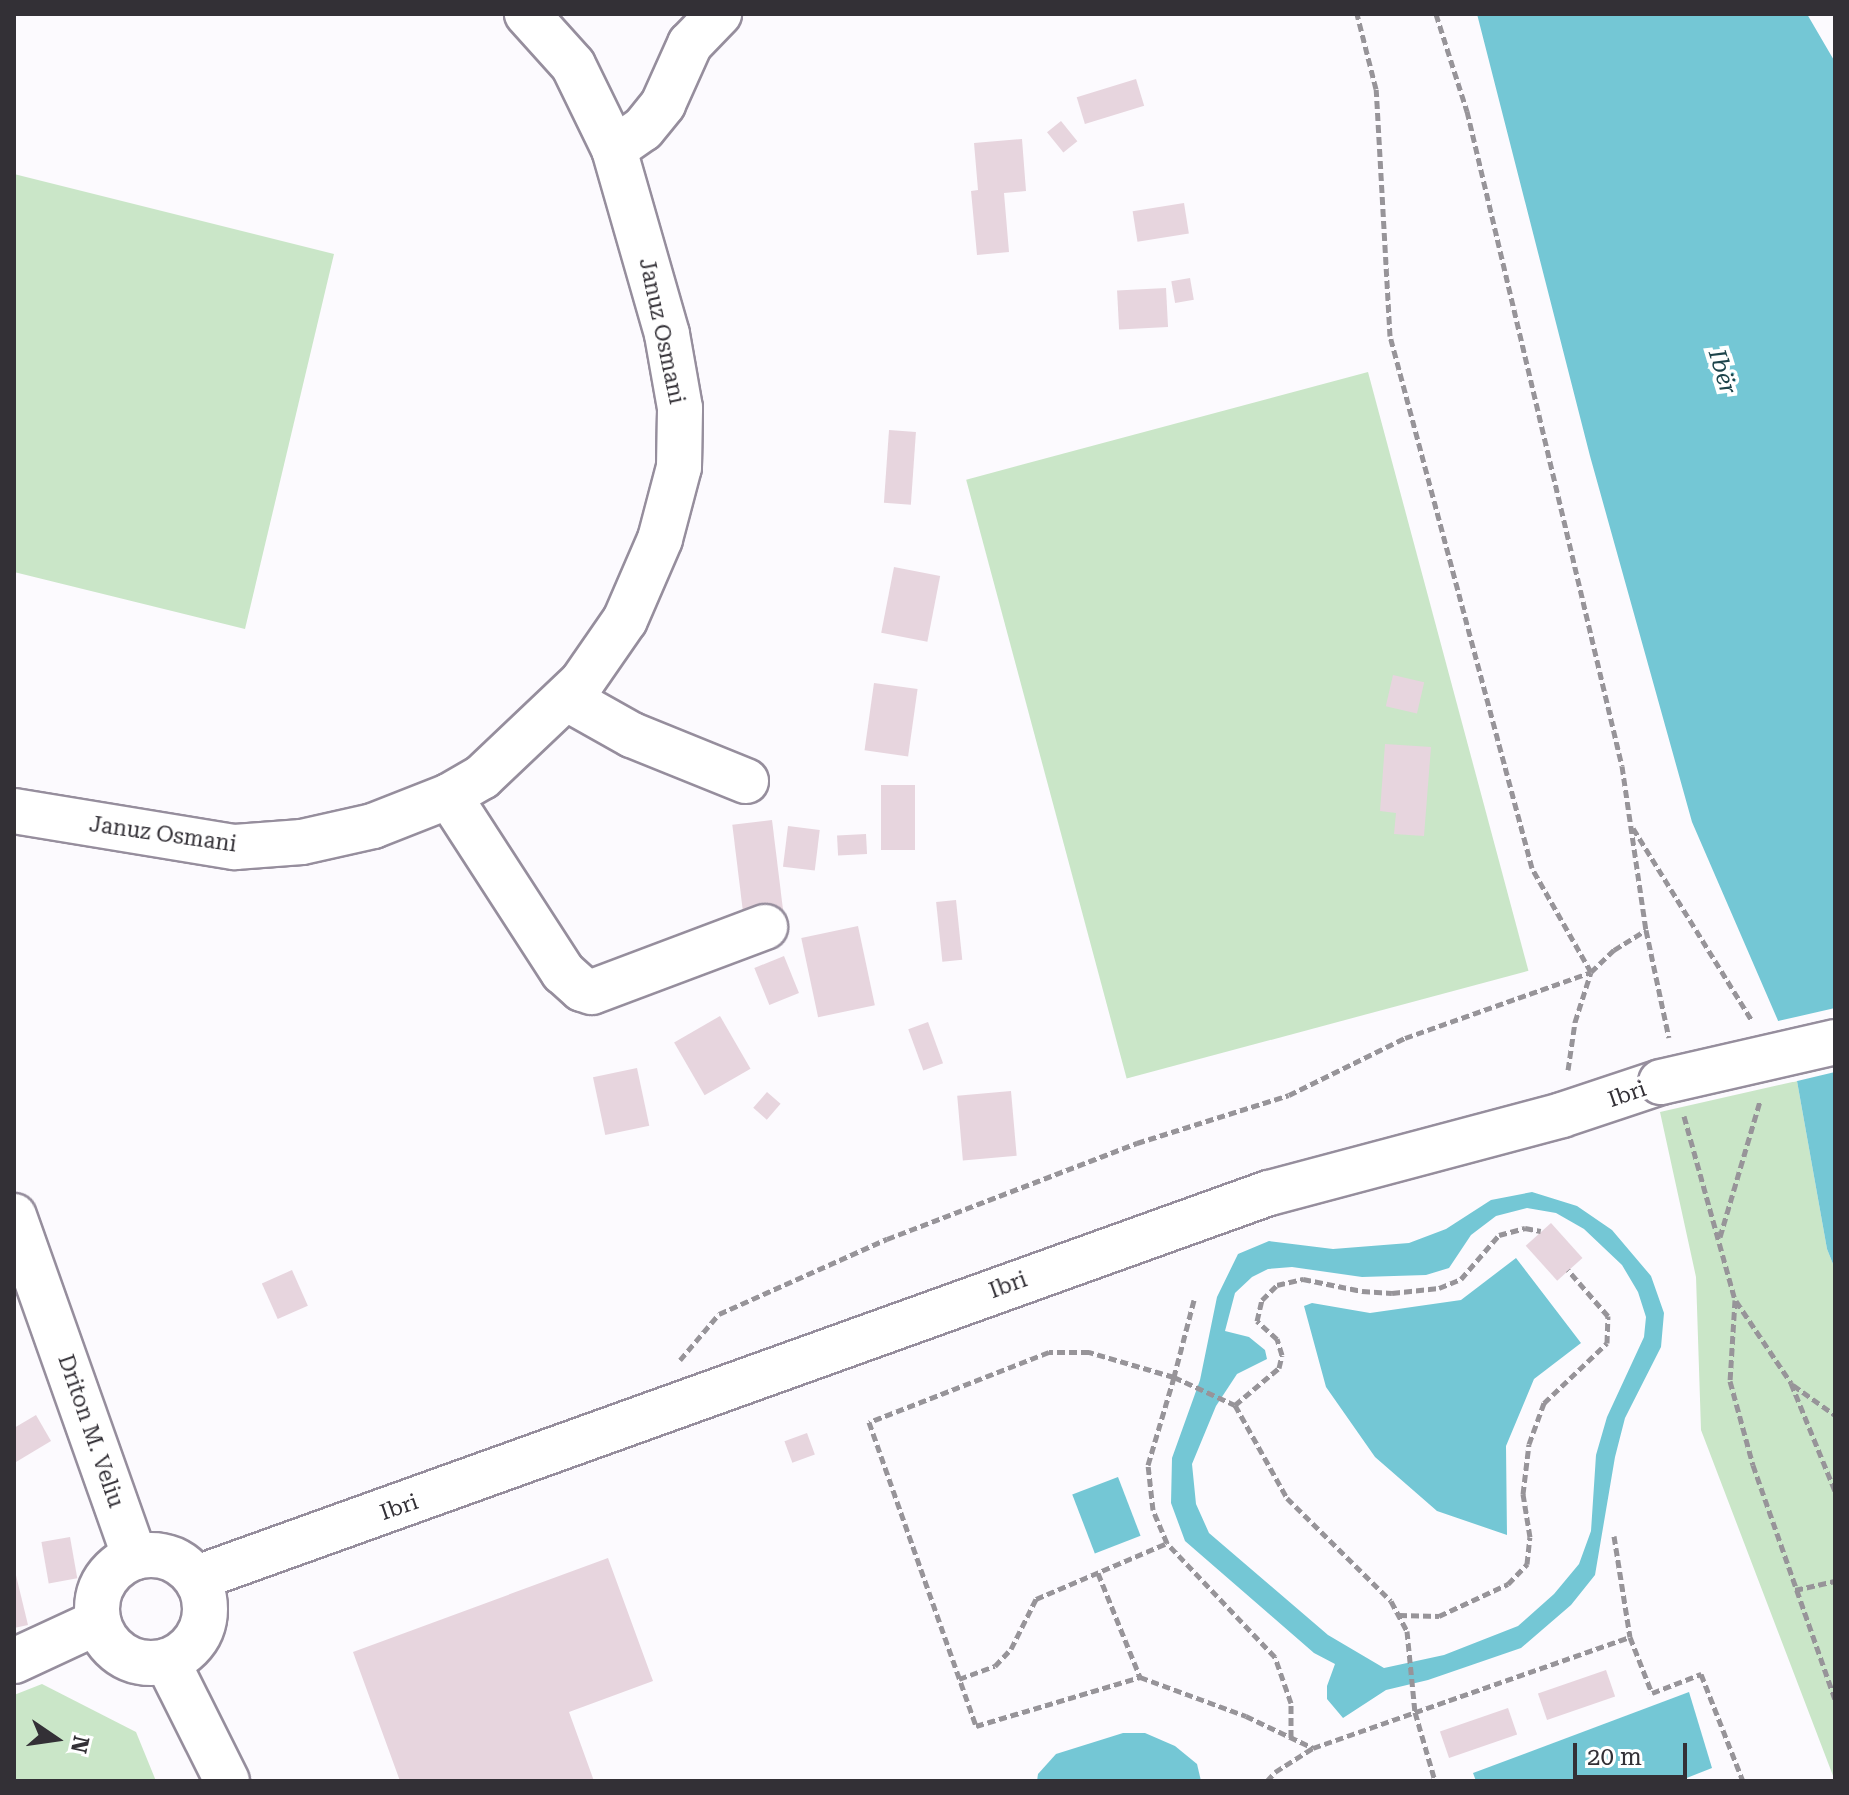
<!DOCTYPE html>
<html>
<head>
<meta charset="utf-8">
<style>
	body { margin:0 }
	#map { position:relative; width:1849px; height:1795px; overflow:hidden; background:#fcfafe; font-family:"Roboto Serif",serif }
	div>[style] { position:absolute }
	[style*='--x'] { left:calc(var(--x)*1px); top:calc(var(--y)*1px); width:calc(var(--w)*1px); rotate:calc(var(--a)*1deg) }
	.green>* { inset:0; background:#cae6c8; transform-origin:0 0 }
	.water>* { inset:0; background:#74c7d5; transform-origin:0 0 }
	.pier>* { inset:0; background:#fcfafe }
	.building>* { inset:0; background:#e7d5de; transform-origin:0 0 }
	.path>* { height:5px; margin-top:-2.5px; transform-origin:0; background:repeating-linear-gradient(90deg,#979499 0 8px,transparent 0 12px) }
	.roads { filter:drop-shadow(2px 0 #968e9d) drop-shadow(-2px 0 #968e9d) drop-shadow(0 2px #968e9d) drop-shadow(0 -2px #968e9d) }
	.minor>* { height:44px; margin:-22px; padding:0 22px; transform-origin:22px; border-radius:22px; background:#fff }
	.minor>.ring { margin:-22px; padding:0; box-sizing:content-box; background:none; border:44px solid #fff; border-radius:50% }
	.bridges { filter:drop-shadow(2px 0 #968e9d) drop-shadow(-2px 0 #968e9d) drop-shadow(0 2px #968e9d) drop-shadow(0 -2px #968e9d) }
	.minor-bridge>* { height:44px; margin:-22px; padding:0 22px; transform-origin:22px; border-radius:22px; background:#fff }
	span { translate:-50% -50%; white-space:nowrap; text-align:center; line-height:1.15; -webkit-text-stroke:8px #fff; paint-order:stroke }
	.street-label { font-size:22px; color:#333036 }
	.water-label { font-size:24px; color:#1d444b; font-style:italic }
	.frame { position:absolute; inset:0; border:16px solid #333036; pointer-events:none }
	.north { position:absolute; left:16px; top:1699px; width:80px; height:80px; -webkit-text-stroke:6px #fff; paint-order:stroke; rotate:103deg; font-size:22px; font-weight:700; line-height:32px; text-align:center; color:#333036 }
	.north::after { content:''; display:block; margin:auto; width:28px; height:36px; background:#333036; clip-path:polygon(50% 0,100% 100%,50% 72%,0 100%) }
	.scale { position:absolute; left:1573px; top:1743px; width:114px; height:36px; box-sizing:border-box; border:4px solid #333036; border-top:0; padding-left:10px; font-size:24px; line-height:28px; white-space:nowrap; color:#333036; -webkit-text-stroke:6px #fff; paint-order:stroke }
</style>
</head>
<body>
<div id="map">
	<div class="green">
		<i style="clip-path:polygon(14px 174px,334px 254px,245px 629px,14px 572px)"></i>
		<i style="left:1368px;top:372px;width:620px;height:416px;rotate:75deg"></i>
		<i style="clip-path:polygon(1797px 1081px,1827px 1249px,1835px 1269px,1835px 1781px,1701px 1430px,1696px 1277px,1660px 1112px)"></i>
		<i style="clip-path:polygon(42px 1684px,136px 1732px,156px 1781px,14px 1781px,14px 1695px)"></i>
	</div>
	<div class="water">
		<i style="clip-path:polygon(1477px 14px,1807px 14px,1835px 62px,1835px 1269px,1827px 1249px,1792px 1053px,1692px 822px,1590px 456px)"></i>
		<i style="clip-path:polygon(evenodd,1532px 1192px,1577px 1206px,1612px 1230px,1651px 1276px,1664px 1313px,1661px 1347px,1625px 1418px,1615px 1457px,1595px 1575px,1571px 1605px,1521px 1648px,1428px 1680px,1386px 1690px,1343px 1718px,1327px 1699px,1327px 1686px,1335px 1664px,1314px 1653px,1185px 1541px,1171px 1503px,1172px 1458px,1200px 1380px,1217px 1297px,1238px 1254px,1269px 1241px,1333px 1249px,1409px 1243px,1446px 1229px,1491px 1200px,1532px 1192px,1527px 1208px,1556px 1213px,1584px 1229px,1622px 1265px,1638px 1292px,1646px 1317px,1644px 1337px,1607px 1417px,1596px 1455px,1591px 1531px,1579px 1564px,1554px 1594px,1518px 1626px,1444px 1655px,1384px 1668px,1328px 1635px,1209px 1533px,1196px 1504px,1192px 1464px,1216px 1406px,1237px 1374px,1267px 1359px,1265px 1350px,1249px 1337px,1225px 1331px,1235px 1293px,1252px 1277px,1268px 1269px,1292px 1267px,1362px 1277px,1426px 1275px,1449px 1268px,1471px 1235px,1496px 1216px,1527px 1208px)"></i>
		<i style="clip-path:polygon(1516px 1258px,1581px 1343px,1534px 1379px,1506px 1446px,1507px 1535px,1437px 1511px,1375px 1457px,1326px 1387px,1304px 1306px,1312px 1303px,1370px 1313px,1461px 1300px)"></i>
		<i style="left:1118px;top:1477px;width:63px;height:49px;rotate:69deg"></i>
		<i style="clip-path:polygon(1689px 1692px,1712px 1768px,1679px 1781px,1476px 1781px,1473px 1773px)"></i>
		<i style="clip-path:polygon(1123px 1733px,1145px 1733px,1175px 1746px,1197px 1764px,1201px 1781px,1037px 1781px,1038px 1774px,1056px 1754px)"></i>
	</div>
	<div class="pier">
		<i style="clip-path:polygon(1835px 1008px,1835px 1072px,1793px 1082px,1788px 1054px,1774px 1022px)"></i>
	</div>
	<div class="building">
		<i style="left:1136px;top:79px;width:28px;height:62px;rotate:73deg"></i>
		<i style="left:1061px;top:121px;width:26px;height:18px;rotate:51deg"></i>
		<i style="clip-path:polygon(1022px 139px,1026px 191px,1004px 193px,1009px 252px,977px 255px,971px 191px,978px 190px,974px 143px)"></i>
		<i style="left:1184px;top:203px;width:31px;height:52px;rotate:81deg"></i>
		<i style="left:1190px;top:278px;width:22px;height:19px;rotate:80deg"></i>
		<i style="left:1166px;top:288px;width:39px;height:49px;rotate:87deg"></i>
		<i style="left:889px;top:430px;width:27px;height:73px;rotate:4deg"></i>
		<i style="left:894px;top:567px;width:47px;height:67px;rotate:11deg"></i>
		<i style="left:1393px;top:675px;width:32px;height:32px;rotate:13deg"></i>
		<i style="left:874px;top:683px;width:44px;height:68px;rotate:8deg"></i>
		<i style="clip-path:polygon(1385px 744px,1431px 747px,1424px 836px,1394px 834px,1396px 813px,1380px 811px)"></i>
		<i style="left:881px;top:785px;width:34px;height:65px"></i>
		<i style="left:772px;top:820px;width:94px;height:40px;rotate:83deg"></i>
		<i style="left:788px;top:826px;width:32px;height:41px;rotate:7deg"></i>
		<i style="left:866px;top:834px;width:20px;height:29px;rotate:87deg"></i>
		<i style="left:956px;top:900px;width:60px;height:20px;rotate:84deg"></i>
		<i style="left:858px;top:926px;width:81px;height:58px;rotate:78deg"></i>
		<i style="left:784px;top:956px;width:40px;height:32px;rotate:68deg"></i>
		<i style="left:720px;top:1016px;width:61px;height:53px;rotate:60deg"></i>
		<i style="left:928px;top:1022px;width:44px;height:21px;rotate:70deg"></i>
		<i style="left:637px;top:1068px;width:59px;height:45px;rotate:78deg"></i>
		<i style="left:1011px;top:1091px;width:65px;height:54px;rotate:85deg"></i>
		<i style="left:767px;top:1092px;width:18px;height:21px;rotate:41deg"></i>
		<i style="left:1551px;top:1223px;width:47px;height:34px;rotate:48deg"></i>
		<i style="left:292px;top:1270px;width:39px;height:33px;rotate:66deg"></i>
		<i style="clip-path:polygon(36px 1415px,51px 1441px,16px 1462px,14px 1428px)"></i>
		<i style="left:807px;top:1433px;width:23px;height:24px;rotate:70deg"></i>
		<i style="left:70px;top:1537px;width:42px;height:29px;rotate:80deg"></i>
		<i style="clip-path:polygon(608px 1558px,653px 1681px,569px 1712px,594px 1781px,400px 1781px,353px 1652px)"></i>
		<i style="clip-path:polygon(14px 1567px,28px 1625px,14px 1628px)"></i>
		<i style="left:1606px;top:1670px;width:28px;height:72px;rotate:71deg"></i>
		<i style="left:1508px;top:1708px;width:28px;height:72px;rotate:71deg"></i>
	</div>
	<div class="path">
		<i style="--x:1436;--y:14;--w:102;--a:72.3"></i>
		<i style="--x:1467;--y:111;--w:673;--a:76.69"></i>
		<i style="--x:1622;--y:766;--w:166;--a:81.7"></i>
		<i style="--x:1646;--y:930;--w:110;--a:78"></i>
		<i style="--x:1633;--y:828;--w:227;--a:58.3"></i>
		<i style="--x:1568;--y:1070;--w:49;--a:-81.7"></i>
		<i style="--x:1575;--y:1022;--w:52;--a:-72.3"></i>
		<i style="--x:1591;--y:972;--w:32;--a:-44"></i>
		<i style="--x:1614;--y:950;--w:38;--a:-32"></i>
		<i style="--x:1684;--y:1116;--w:191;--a:74.5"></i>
		<i style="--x:1735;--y:1300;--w:81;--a:93.5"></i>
		<i style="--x:1730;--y:1381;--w:87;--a:74.7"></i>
		<i style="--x:1753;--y:1465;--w:248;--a:70.7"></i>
		<i style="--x:1720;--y:1237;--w:142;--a:-73.6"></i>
		<i style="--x:1194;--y:1300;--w:80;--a:104.6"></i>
		<i style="--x:1174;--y:1377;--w:89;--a:-163.6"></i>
		<i style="--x:1089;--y:1352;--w:40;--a:180"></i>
		<i style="--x:1049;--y:1352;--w:193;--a:158.7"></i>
		<i style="--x:869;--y:1422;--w:322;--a:70.6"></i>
		<i style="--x:976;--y:1726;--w:171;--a:-16.6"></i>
		<i style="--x:1140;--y:1677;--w:113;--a:20.2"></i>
		<i style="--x:1246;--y:1716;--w:74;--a:25.5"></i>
		<i style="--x:1736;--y:1301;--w:99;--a:56.1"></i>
		<i style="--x:1791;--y:1383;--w:117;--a:67.8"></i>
		<i style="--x:680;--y:1360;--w:60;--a:-49.7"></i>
		<i style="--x:719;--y:1314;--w:184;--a:-24.1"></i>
		<i style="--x:887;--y:1239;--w:268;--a:-21"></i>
		<i style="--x:1137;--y:1143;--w:159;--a:-17.5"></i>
		<i style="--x:1289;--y:1095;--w:129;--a:-26.2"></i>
		<i style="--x:1405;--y:1038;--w:197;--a:-19.5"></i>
		<i style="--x:1591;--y:972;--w:120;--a:-119.6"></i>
		<i style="--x:1532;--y:868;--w:551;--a:-104.94"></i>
		<i style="--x:1390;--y:336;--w:247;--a:-93.2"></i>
		<i style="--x:1376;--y:89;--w:77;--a:-104.2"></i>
		<i style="--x:1793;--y:1385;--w:52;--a:35.5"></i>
		<i style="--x:1235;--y:1405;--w:57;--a:-40.1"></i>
		<i style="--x:1279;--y:1368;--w:13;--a:-77"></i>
		<i style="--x:1282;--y:1355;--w:17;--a:-107"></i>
		<i style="--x:1277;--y:1339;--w:27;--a:-138"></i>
		<i style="--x:1257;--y:1321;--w:22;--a:-77"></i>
		<i style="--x:1262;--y:1300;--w:21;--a:-45"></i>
		<i style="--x:1277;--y:1285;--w:27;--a:-13"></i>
		<i style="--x:1303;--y:1279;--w:60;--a:11.5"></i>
		<i style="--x:1362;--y:1291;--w:30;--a:4"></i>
		<i style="--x:1392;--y:1293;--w:47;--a:-6.1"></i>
		<i style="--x:1439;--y:1288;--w:24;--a:-22"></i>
		<i style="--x:1461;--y:1279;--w:58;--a:-49.2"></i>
		<i style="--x:1499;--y:1235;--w:27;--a:-15"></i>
		<i style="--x:1525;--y:1228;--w:16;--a:11"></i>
		<i style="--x:1614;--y:1536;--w:102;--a:81"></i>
		<i style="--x:1630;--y:1637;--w:60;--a:68.6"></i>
		<i style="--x:1652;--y:1693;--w:53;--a:-21.2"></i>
		<i style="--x:1701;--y:1674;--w:115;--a:68.6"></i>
		<i style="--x:1098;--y:1573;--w:112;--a:68"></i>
		<i style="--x:1795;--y:1590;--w:41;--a:-12.7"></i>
		<i style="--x:1399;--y:1615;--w:40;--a:1.4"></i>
		<i style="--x:1439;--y:1616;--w:76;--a:-24.9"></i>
		<i style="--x:1508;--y:1584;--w:28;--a:-46"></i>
		<i style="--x:1527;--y:1564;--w:27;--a:-84"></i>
		<i style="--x:1530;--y:1537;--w:44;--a:-99.2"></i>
		<i style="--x:1523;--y:1494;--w:50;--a:-83.2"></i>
		<i style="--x:1529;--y:1444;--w:44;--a:-69.9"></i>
		<i style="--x:1544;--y:1403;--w:87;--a:-43.6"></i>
		<i style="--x:1607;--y:1343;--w:27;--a:-88"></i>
		<i style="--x:1608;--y:1316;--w:61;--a:-131"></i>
		<i style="--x:959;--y:1679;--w:38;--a:-20"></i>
		<i style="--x:995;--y:1666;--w:23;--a:-47"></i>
		<i style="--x:1011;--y:1649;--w:56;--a:-63.4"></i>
		<i style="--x:1036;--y:1599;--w:142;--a:-23.1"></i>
		<i style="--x:1291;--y:1738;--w:35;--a:-90"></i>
		<i style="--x:1291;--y:1703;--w:49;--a:-109.2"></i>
		<i style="--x:1275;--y:1657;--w:157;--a:-133.5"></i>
		<i style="--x:1167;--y:1543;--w:36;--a:-113"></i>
		<i style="--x:1153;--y:1510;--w:45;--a:-96.3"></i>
		<i style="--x:1148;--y:1465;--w:92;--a:-73.5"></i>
		<i style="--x:1174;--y:1377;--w:67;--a:24.7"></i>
		<i style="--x:1235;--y:1405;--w:107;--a:60.8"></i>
		<i style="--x:1287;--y:1498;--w:146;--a:44.7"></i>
		<i style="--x:1391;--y:1601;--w:34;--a:62"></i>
		<i style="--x:1407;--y:1631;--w:81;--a:84.4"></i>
		<i style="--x:1415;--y:1712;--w:72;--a:73.8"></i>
		<i style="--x:1267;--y:1781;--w:12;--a:-48"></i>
		<i style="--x:1275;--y:1772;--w:45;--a:-32.3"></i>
		<i style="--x:1313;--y:1748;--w:336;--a:-19.3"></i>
	</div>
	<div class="roads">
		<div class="minor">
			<i style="--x:614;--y:149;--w:35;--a:-35"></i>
			<i style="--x:643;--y:129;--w:32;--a:-51"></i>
			<i style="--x:663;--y:104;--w:66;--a:-65.8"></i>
			<i style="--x:690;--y:44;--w:42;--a:-46"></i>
			<i style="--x:566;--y:698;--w:76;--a:29.3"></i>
			<i style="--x:632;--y:735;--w:123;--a:22"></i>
			<i style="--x:449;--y:796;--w:210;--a:57.1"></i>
			<i style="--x:563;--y:972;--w:25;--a:42"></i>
			<i style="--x:582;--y:989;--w:10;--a:17"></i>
			<i style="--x:592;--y:992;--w:185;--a:-20.6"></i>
			<i style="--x:14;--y:811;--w:224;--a:9.3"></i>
			<i style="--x:235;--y:847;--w:67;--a:-4.3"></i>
			<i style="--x:302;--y:842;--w:73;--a:-12.7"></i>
			<i style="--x:373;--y:826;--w:82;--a:-21.5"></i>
			<i style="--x:449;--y:796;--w:38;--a:-30"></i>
			<i style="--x:482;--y:777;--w:138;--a:-43.5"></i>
			<i style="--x:582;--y:682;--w:75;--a:-55.3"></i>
			<i style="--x:625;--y:620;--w:88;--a:-66.6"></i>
			<i style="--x:660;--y:539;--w:74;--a:-75.2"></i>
			<i style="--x:679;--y:467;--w:59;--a:-89"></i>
			<i style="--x:680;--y:408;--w:75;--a:-100"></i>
			<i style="--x:667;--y:334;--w:192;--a:-106"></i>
			<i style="--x:614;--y:149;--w:93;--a:-116"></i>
			<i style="--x:573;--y:65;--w:69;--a:-132"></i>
			<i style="--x:14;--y:1216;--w:362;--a:70.5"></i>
			<i class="ring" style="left:97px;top:1555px;width:64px;height:64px"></i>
			<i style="--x:197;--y:1578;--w:1139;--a:-19.76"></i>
			<i style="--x:1269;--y:1193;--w:303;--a:-14.9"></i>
			<i style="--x:1562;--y:1115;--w:104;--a:-18.4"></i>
			<i style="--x:14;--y:1661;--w:93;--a:-24.9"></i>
			<i style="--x:167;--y:1661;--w:134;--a:63.4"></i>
		</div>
	</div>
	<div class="bridges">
		<div class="minor-bridge">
			<i style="--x:1661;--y:1082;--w:179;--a:-12.9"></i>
		</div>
	</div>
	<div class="street-label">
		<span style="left:662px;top:331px;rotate:78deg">Januz Osmani</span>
		<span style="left:163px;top:834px;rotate:8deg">Januz Osmani</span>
		<span style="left:1627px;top:1094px;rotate:-19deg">Ibri</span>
		<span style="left:1008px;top:1285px;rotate:-20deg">Ibri</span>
		<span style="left:91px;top:1431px;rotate:71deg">Driton M. Veliu</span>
		<span style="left:399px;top:1507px;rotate:-19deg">Ibri</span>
	</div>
	<div class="water-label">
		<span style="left:1722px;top:372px;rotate:73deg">Ibër</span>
	</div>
	<div class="frame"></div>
	<div class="north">N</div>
	<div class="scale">20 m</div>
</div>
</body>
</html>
